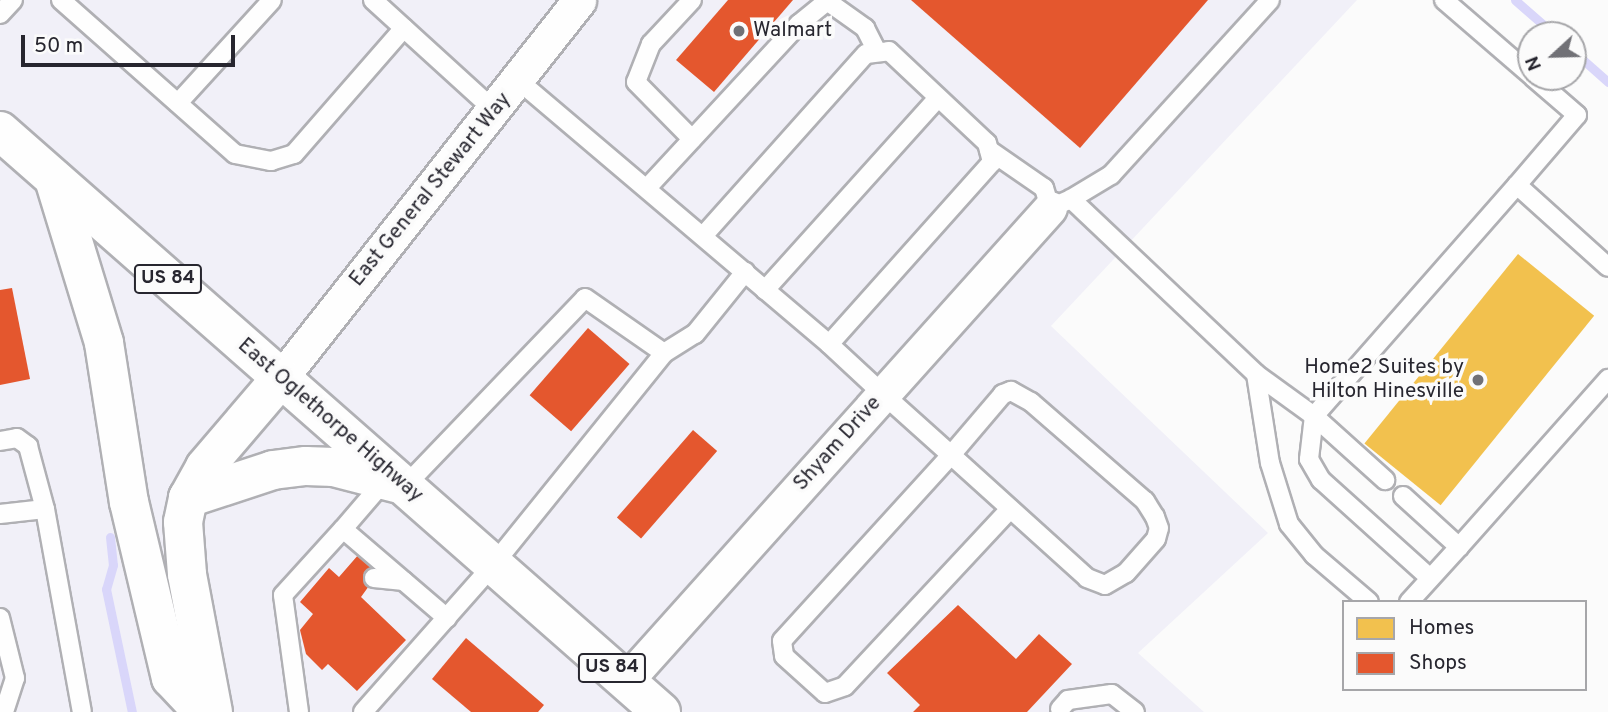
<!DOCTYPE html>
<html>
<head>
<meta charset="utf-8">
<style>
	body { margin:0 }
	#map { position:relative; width:1608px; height:712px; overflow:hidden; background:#fbfbfb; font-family:Overpass,sans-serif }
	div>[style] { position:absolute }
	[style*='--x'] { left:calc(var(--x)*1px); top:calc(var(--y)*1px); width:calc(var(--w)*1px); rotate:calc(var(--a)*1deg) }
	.built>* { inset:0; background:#f1f0f8 }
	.homes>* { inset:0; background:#f2c14e; transform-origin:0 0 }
	.shops>* { inset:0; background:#e4572e; transform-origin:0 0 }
	.stream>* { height:9px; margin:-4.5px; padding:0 4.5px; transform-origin:4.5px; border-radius:4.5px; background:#d9d6fa }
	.roads { filter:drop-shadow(2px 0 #b0b0b4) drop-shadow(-2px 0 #b0b0b4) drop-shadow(0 2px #b0b0b4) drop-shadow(0 -2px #b0b0b4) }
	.lane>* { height:18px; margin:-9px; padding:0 9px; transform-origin:9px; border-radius:9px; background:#fefefe }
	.street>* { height:33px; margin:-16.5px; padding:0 16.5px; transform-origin:16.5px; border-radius:16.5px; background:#fefefe }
	.primary>* { height:38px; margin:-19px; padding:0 19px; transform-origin:19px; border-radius:19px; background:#fefefe }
	.highway>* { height:38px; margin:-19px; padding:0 19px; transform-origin:19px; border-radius:19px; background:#fefefe }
	.dots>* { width:19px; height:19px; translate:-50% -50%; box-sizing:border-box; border:4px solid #fbfbfb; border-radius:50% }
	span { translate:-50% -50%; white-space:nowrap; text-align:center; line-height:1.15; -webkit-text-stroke:7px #fbfbfb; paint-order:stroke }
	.shield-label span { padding:2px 5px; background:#fbfbfb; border:2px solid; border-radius:5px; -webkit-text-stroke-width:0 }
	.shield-label { font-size:19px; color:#27262f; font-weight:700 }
	.poi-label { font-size:21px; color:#27262f }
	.left { translate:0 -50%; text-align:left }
	.right { translate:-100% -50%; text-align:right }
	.street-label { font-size:21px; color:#27262f }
	.legend { position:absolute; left:1342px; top:600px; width:245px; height:91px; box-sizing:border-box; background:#fbfbfb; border:2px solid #a6a6a9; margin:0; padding:9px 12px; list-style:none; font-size:21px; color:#27262f }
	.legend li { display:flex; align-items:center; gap:14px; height:35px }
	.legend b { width:35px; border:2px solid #a6a6a9 }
	.north { position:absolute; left:1517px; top:21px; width:70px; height:70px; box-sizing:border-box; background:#fbfbfb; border:2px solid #a6a6a9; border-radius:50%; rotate:248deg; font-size:19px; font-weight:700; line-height:28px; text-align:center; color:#27262f }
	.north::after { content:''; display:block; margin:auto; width:24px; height:32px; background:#717176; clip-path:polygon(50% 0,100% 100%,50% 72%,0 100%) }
	.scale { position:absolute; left:21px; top:35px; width:214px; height:32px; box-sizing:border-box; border:4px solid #27262f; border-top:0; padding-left:9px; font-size:21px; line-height:24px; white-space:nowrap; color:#27262f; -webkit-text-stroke:5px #fbfbfb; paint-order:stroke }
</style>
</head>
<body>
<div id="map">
	<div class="built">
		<i style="clip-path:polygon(0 0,1357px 0,1051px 326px,1268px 533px,1138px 653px,1204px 712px,0 712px)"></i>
	</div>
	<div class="homes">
		<i style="left:1518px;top:254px;width:98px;height:244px;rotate:39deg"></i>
	</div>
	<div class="shops">
		<i style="clip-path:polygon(728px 0,793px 0,714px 92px,676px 60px)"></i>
		<i style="clip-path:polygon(911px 0,1208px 0,1080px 148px)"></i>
		<i style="clip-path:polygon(12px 288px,30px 379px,0 385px,0 290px)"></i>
		<i style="left:588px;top:328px;width:55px;height:89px;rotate:41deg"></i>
		<i style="left:693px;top:430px;width:32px;height:116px;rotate:41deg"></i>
		<i style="clip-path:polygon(359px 554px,379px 572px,361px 597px,406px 640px,357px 691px,328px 664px,322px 670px,306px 654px,300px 630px,313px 614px,300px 602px,329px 568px,339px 577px)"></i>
		<i style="clip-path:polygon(958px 605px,1016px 659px,1039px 634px,1072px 664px,1027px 712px,913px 712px,920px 705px,887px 673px)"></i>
		<i style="clip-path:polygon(466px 638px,544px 705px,538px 712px,471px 712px,432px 679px)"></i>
	</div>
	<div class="stream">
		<i style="--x:1515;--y:0;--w:53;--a:41.2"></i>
		<i style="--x:1573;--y:51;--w:47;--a:41.5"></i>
		<i style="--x:110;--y:537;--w:28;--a:84"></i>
		<i style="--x:113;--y:565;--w:25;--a:106"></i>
		<i style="--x:106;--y:589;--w:126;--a:78.1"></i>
	</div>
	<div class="roads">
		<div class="lane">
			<i style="--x:61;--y:0;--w:232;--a:41.5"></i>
			<i style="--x:235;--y:154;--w:37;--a:11"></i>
			<i style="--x:271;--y:161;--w:24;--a:-17"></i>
			<i style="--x:294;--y:154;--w:167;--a:-48.9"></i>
			<i style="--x:373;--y:0;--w:165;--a:42.3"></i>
			<i style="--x:1444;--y:0;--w:115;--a:40.8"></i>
			<i style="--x:0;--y:14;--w:19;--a:-47"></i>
			<i style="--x:519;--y:81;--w:407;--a:40.3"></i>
			<i style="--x:829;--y:344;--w:74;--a:42.8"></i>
			<i style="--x:883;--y:394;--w:91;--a:41.9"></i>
			<i style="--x:951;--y:455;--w:183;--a:42.1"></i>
			<i style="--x:1087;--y:578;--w:19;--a:21"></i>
			<i style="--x:1105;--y:585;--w:24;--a:-30"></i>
			<i style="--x:1126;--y:573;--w:45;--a:-48.6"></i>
			<i style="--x:1156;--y:539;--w:11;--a:-75"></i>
			<i style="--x:1159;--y:528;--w:12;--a:-110"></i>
			<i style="--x:1155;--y:517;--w:19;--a:-122"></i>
			<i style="--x:1145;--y:501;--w:151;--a:-139"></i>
			<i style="--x:1031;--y:402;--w:23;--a:-151"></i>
			<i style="--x:1011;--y:391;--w:9;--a:159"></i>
			<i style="--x:1003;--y:394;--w:80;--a:130.4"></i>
			<i style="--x:951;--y:455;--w:251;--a:132.3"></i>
			<i style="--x:782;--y:641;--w:15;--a:82"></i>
			<i style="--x:784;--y:656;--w:55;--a:42.1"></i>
			<i style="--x:825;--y:693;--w:21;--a:-19"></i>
			<i style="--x:845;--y:686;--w:242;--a:-47"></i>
			<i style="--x:178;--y:103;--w:139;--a:-47.6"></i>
			<i style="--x:692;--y:139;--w:80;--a:-134.5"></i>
			<i style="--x:636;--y:82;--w:41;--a:-68.5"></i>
			<i style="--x:651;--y:44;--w:60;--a:-47"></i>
			<i style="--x:989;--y:150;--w:67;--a:34.6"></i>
			<i style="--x:1044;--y:188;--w:21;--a:73"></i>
			<i style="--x:1050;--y:208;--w:23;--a:-23"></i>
			<i style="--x:1071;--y:199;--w:47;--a:-31"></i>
			<i style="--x:1111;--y:175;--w:236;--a:-47.7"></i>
			<i style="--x:1517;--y:185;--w:92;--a:-49.4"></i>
			<i style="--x:1577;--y:115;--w:58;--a:-139.2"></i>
			<i style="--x:647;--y:188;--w:224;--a:-47.2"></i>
			<i style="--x:799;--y:24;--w:36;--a:-39"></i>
			<i style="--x:827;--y:1;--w:47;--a:35.4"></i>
			<i style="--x:865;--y:28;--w:27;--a:63"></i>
			<i style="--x:1071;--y:199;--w:255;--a:43.4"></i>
			<i style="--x:1256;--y:374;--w:72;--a:35.9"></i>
			<i style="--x:1314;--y:416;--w:96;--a:42"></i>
			<i style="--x:703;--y:236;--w:244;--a:-48.2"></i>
			<i style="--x:866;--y:54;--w:23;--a:-7"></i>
			<i style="--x:889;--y:51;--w:134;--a:43.2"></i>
			<i style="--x:987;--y:143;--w:20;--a:75"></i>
			<i style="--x:992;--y:162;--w:244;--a:131.8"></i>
			<i style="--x:765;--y:290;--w:258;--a:-48"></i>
			<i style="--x:1256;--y:374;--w:90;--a:81.1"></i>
			<i style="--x:1270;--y:463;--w:64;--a:72.7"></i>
			<i style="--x:1289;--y:524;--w:40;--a:51"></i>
			<i style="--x:1314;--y:555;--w:72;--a:40.5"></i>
			<i style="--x:0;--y:441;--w:17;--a:-10"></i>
			<i style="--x:17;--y:438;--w:14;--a:36"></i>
			<i style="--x:28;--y:446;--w:65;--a:74.9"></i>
			<i style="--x:405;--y:486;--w:260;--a:-46.2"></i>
			<i style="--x:585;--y:298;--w:96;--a:34.8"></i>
			<i style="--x:1403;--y:496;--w:76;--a:42.3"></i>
			<i style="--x:1459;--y:547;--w:225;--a:-48.4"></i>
			<i style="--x:0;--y:514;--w:45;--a:-6.3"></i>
			<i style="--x:45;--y:509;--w:206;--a:79.7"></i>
			<i style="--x:343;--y:529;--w:66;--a:-49.3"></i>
			<i style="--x:374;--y:578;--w:30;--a:6"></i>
			<i style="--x:1430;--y:578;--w:147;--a:-138"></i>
			<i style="--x:1321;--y:480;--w:24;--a:-120"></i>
			<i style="--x:1309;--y:459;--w:43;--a:-83.4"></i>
			<i style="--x:1314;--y:416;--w:308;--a:-48.7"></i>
			<i style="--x:1517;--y:185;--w:122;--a:42"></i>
			<i style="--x:1409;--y:602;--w:74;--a:-47.7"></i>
			<i style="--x:0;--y:618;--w:62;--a:76"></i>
			<i style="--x:15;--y:678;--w:36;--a:108"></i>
			<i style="--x:1060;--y:709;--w:12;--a:-48"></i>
			<i style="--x:1068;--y:700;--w:44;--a:-7.8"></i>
			<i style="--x:1112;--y:694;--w:29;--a:38"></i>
			<i style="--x:299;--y:712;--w:118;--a:-97.8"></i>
			<i style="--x:283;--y:595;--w:89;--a:-47.7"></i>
			<i style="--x:343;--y:529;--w:137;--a:40.6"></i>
			<i style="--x:363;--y:712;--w:196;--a:-48.5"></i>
			<i style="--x:493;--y:565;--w:272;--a:-51.1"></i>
			<i style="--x:664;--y:353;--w:36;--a:-32"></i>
			<i style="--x:695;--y:334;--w:80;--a:-51.1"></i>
		</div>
		<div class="street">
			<i style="--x:281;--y:378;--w:481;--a:-51.7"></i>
			<i style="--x:626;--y:681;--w:635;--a:-48.13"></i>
		</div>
		<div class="primary">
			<i style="--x:54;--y:179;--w:171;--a:73"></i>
			<i style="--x:104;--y:343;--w:161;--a:81.1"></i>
			<i style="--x:129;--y:502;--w:181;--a:76.6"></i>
			<i style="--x:171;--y:678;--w:47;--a:46.7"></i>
			<i style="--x:213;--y:712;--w:140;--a:-100.7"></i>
			<i style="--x:187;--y:574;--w:52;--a:-94.4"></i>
			<i style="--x:183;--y:522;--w:25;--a:-78"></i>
			<i style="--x:188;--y:498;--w:35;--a:-61"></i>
			<i style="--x:205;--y:467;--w:117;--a:-49.5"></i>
		</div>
		<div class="highway">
			<i style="--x:0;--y:131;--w:880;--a:41.31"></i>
			<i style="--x:188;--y:498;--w:89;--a:-18.2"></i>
			<i style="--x:273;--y:470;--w:33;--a:-7"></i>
			<i style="--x:306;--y:466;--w:28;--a:2"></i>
			<i style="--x:334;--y:467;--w:64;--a:14.5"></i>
		</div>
	</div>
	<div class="dots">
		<i style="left:739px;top:31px;background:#717176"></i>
		<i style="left:1478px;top:380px;background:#717176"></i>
	</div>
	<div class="shield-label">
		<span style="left:168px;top:279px">US 84</span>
		<span style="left:612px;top:668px">US 84</span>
	</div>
	<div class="poi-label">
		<span class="left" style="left:753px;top:31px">Walmart</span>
		<span class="right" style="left:1464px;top:380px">Home2 Suites by<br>Hilton Hinesville</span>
	</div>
	<div class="street-label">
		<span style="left:431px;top:190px;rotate:-51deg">East General Stewart Way</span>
		<span style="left:330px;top:421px;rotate:41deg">East Oglethorpe Highway</span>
		<span style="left:838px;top:444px;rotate:-48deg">Shyam Drive</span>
	</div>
	<ul class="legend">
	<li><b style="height:19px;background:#f2c14e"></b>Homes</li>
	<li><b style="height:19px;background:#e4572e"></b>Shops</li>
	</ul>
	<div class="north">N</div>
	<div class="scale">50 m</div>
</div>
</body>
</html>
